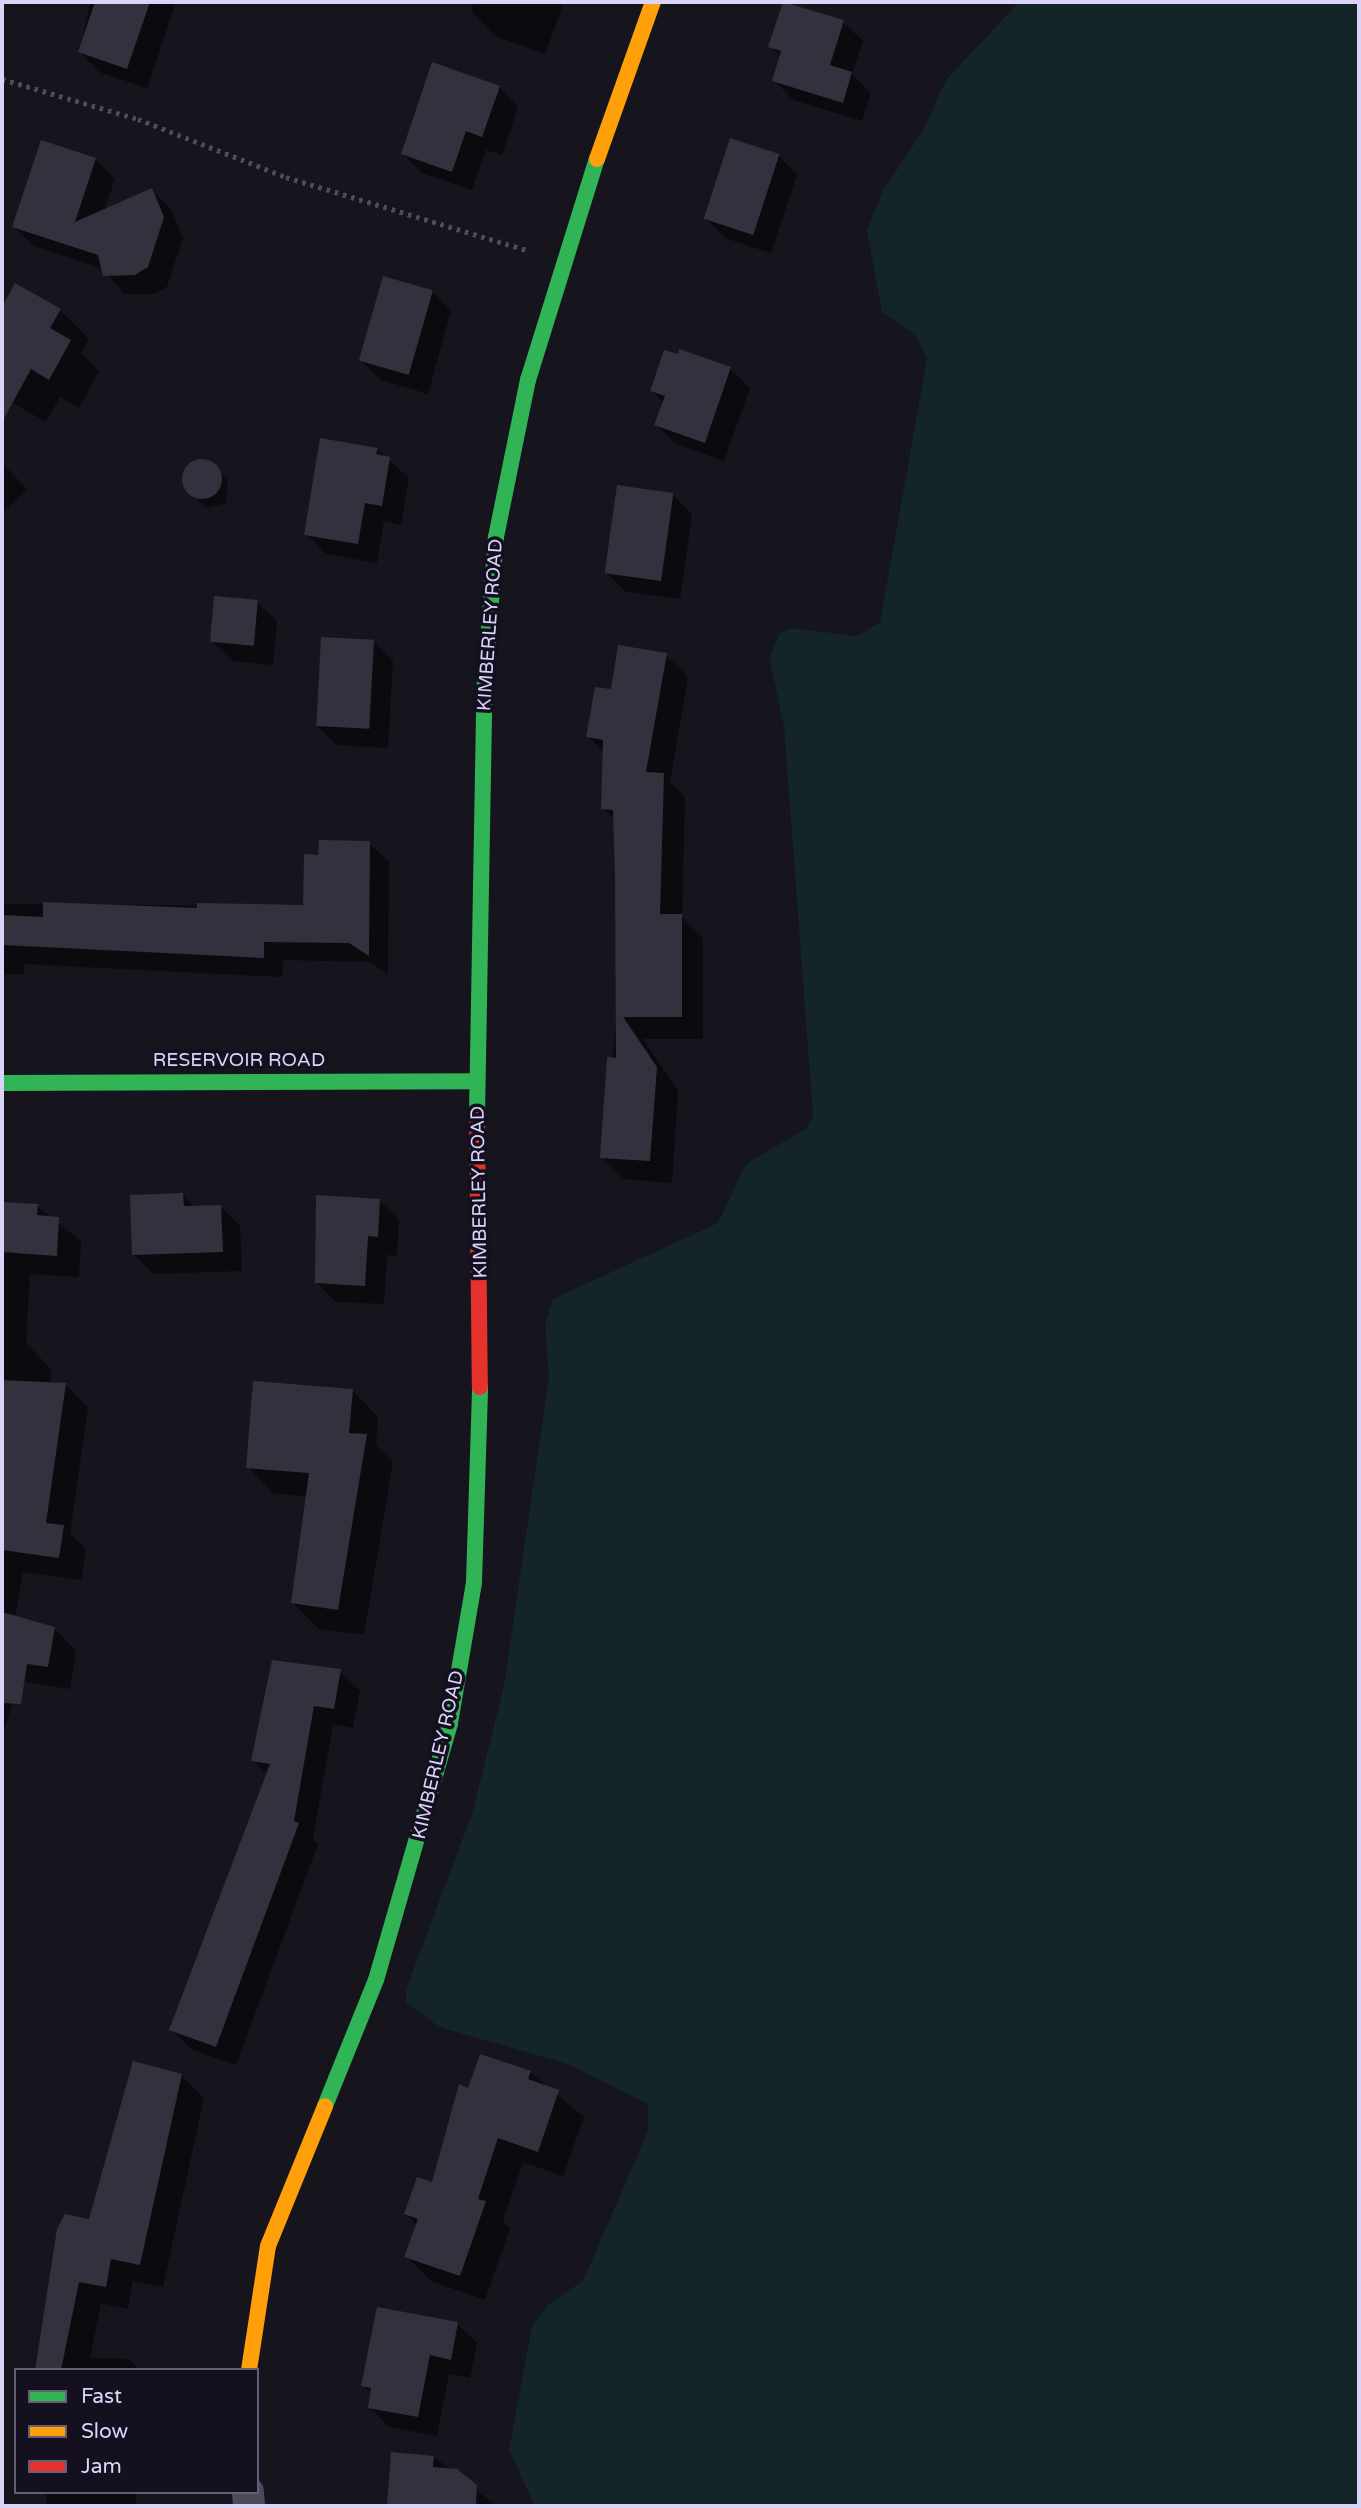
<!DOCTYPE html>
<html>
<head>
<meta charset="utf-8">
<style>
	body { margin:0 }
	#map { position:relative; width:1361px; height:2508px; overflow:hidden; background:#16141c; font-family:"Varela Round",sans-serif }
	div>[style] { position:absolute }
	[style*='--x'] { left:calc(var(--x)*1px); top:calc(var(--y)*1px); width:calc(var(--w)*1px); rotate:calc(var(--a)*1deg) }
	.green>* { inset:0; background:#142527 }
	.shadow>* { inset:0; background:#0007; transform-origin:0 0 }
	.building>* { inset:0; background:#34313e; transform-origin:0 0 }
	.round { border-radius:50% }
	.path>* { height:4.5px; margin-top:-2.25px; transform-origin:0; background:repeating-linear-gradient(90deg,#47505a 0 3.5px,transparent 0 8.5px) }
	.street>* { height:32px; margin:-16px; padding:0 16px; transform-origin:16px; border-radius:16px; background:#4c4a5b }
	.fast>* { height:16px; margin:-8px; padding:0 8px; transform-origin:8px; border-radius:8px; background:#30b455 }
	.slow>* { height:16px; margin:-8px; padding:0 8px; transform-origin:8px; border-radius:8px; background:#ff9f0a }
	.jam>* { height:16px; margin:-8px; padding:0 8px; transform-origin:8px; border-radius:8px; background:#e5322d }
	span { translate:-50% -50%; white-space:nowrap; text-align:center; line-height:1.15; -webkit-text-stroke:7px #141020; paint-order:stroke }
	.street-label { font-size:19px; color:#dbd4f9 }
	.frame { position:absolute; inset:0; border:4px solid #dbd4f9; pointer-events:none }
	.legend { position:absolute; left:14px; top:2368px; width:245px; height:126px; box-sizing:border-box; background:#141020; border:2px solid #645e77; margin:0; padding:9px 12px; list-style:none; font-size:21px; color:#dbd4f9 }
	.legend li { display:flex; align-items:center; gap:14px; height:35px }
	.legend b { width:35px; border:2px solid #645e77 }
</style>
</head>
<body>
<div id="map">
	<div class="green">
		<i style="clip-path:polygon(1019px 2px,1359px 2px,1359px 2506px,535px 2506px,509px 2450px,532px 2326px,549px 2304px,583px 2281px,648px 2131px,648px 2104px,565px 2063px,439px 2027px,406px 2002px,406px 1989px,472px 1814px,504px 1686px,549px 1377px,545px 1324px,553px 1299px,718px 1223px,746px 1164px,807px 1128px,813px 1116px,784px 726px,769px 657px,780px 633px,792px 628px,857px 636px,880px 622px,927px 359px,916px 335px,882px 312px,867px 231px,882px 192px,922px 132px,946px 80px)"></i>
	</div>
	<div class="shadow">
		<i style="clip-path:polygon(90px 2px,176px 2px,147px 88px,99px 72px,80px 52px)"></i>
		<i style="clip-path:polygon(474px 2px,564px 2px,545px 54px,495px 36px,471px 11px)"></i>
		<i style="clip-path:polygon(843px 22px,863px 41px,852px 74px,871px 93px,862px 121px,793px 100px,774px 80px,781px 57px,770px 46px)"></i>
		<i style="clip-path:polygon(499px 87px,518px 107px,502px 155px,486px 150px,472px 190px,422px 173px,403px 154px)"></i>
		<i style="clip-path:polygon(778px 155px,797px 175px,771px 253px,725px 238px,706px 219px)"></i>
		<i style="clip-path:polygon(95px 159px,115px 179px,104px 211px,152px 190px,171px 209px,183px 238px,167px 287px,155px 294px,124px 294px,103px 269px,34px 246px,14px 227px)"></i>
		<i style="clip-path:polygon(16px 285px,60px 310px,89px 339px,81px 353px,99px 371px,79px 408px,60px 397px,46px 422px,2px 397px,2px 310px)"></i>
		<i style="clip-path:polygon(432px 291px,451px 311px,428px 394px,381px 380px,361px 361px)"></i>
		<i style="clip-path:polygon(730px 369px,750px 388px,724px 461px,676px 444px,656px 425px,664px 403px,652px 391px)"></i>
		<i style="clip-path:polygon(377px 449px,409px 478px,401px 525px,384px 521px,377px 563px,326px 554px,306px 534px)"></i>
		<i style="clip-path:polygon(197px 461px,228px 478px,226px 503px,206px 508px,186px 489px,187px 467px)"></i>
		<i style="clip-path:polygon(2px 463px,27px 489px,2px 514px)"></i>
		<i style="clip-path:polygon(672px 494px,692px 514px,680px 599px,626px 592px,606px 572px)"></i>
		<i style="clip-path:polygon(257px 602px,277px 621px,273px 665px,232px 661px,213px 642px)"></i>
		<i style="clip-path:polygon(374px 642px,393px 661px,388px 748px,336px 745px,317px 726px)"></i>
		<i style="clip-path:polygon(666px 655px,688px 677px,670px 782px,685px 797px,682px 917px,703px 938px,703px 1039px,643px 1039px,678px 1091px,672px 1183px,624px 1179px,602px 1157px,617px 1017px,615px 820px,603px 809px,604px 753px,588px 736px,612px 691px)"></i>
		<i style="clip-path:polygon(369px 843px,389px 862px,388px 974px,370px 962px,283px 960px,282px 977px,24px 964px,24px 974px,2px 975px,2px 904px,304px 906px,320px 857px)"></i>
		<i style="clip-path:polygon(183px 1195px,195px 1207px,220px 1206px,240px 1226px,242px 1271px,153px 1274px,133px 1254px)"></i>
		<i style="clip-path:polygon(379px 1200px,399px 1220px,397px 1256px,387px 1255px,384px 1304px,336px 1302px,317px 1283px)"></i>
		<i style="clip-path:polygon(2px 1204px,37px 1206px,81px 1241px,79px 1277px,30px 1274px,26px 1343px,51px 1369px,50px 1384px,65px 1384px,88px 1407px,70px 1533px,86px 1549px,81px 1580px,23px 1572px,13px 1629px,54px 1628px,76px 1651px,70px 1689px,19px 1681px,2px 1737px)"></i>
		<i style="clip-path:polygon(352px 1390px,378px 1417px,376px 1445px,393px 1462px,364px 1635px,319px 1629px,293px 1603px,308px 1496px,274px 1494px,248px 1467px)"></i>
		<i style="clip-path:polygon(340px 1671px,360px 1691px,353px 1728px,333px 1724px,313px 1839px,318px 1844px,236px 2065px,191px 2049px,171px 2029px,268px 1775px,253px 1760px)"></i>
		<i style="clip-path:polygon(530px 2072px,584px 2117px,563px 2176px,523px 2162px,503px 2221px,510px 2228px,485px 2300px,431px 2281px,406px 2256px,417px 2225px,406px 2214px,433px 2185px,469px 2090px)"></i>
		<i style="clip-path:polygon(181px 2075px,204px 2098px,163px 2287px,133px 2281px,128px 2309px,101px 2303px,90px 2358px,129px 2359px,140px 2370px,37px 2370px,59px 2230px,90px 2221px)"></i>
		<i style="clip-path:polygon(457px 2324px,477px 2343px,470px 2378px,449px 2374px,437px 2436px,389px 2427px,370px 2407px,372px 2394px,363px 2386px)"></i>
		<i style="clip-path:polygon(393px 2454px,434px 2457px,497px 2506px,389px 2506px)"></i>
		<i style="left:46px;top:2492px;width:90px;height:14px"></i>
	</div>
	<div class="building">
		<i style="clip-path:polygon(95px 2px,150px 2px,127px 69px,78px 52px)"></i>
		<i style="clip-path:polygon(783px 2px,844px 20px,830px 65px,852px 72px,843px 103px,772px 81px,781px 51px,768px 47px)"></i>
		<i style="clip-path:polygon(432px 62px,500px 86px,482px 137px,466px 131px,452px 172px,401px 154px)"></i>
		<i style="left:730px;top:138px;width:52px;height:85px;rotate:18deg"></i>
		<i style="clip-path:polygon(41px 140px,96px 158px,75px 222px,152px 188px,164px 217px,148px 267px,135px 275px,103px 276px,98px 255px,12px 227px)"></i>
		<i style="left:383px;top:276px;width:52px;height:88px;rotate:16deg"></i>
		<i style="clip-path:polygon(15px 283px,61px 309px,50px 328px,71px 340px,49px 380px,31px 369px,2px 422px,2px 307px)"></i>
		<i style="clip-path:polygon(679px 349px,731px 367px,705px 443px,654px 425px,665px 396px,650px 391px,664px 350px,678px 354px)"></i>
		<i style="clip-path:polygon(320px 438px,378px 448px,376px 454px,390px 457px,382px 506px,365px 503px,358px 544px,304px 535px)"></i>
		<i class="round" style="left:182px;top:459px;width:40px;height:40px"></i>
		<i style="left:617px;top:485px;width:57px;height:89px;rotate:8deg"></i>
		<i style="left:214px;top:596px;width:44px;height:46px;rotate:5deg"></i>
		<i style="left:321px;top:637px;width:53px;height:89px;rotate:3deg"></i>
		<i style="clip-path:polygon(618px 645px,667px 653px,646px 772px,664px 773px,660px 914px,682px 914px,682px 1017px,623px 1017px,657px 1067px,650px 1161px,600px 1158px,607px 1057px,616px 1058px,615px 878px,613px 810px,601px 809px,603px 740px,586px 737px,595px 687px,611px 689px)"></i>
		<i style="clip-path:polygon(319px 840px,370px 841px,369px 956px,349px 943px,264px 942px,264px 958px,2px 945px,2px 915px,43px 917px,43px 902px,197px 908px,197px 903px,303px 905px,304px 854px,318px 855px)"></i>
		<i style="clip-path:polygon(183px 1193px,184px 1206px,221px 1205px,223px 1252px,132px 1255px,130px 1195px)"></i>
		<i style="clip-path:polygon(316px 1195px,380px 1199px,378px 1237px,368px 1236px,365px 1286px,315px 1283px)"></i>
		<i style="clip-path:polygon(2px 1202px,38px 1204px,37px 1215px,59px 1217px,57px 1256px,2px 1252px)"></i>
		<i style="clip-path:polygon(2px 1380px,66px 1383px,46px 1523px,64px 1525px,59px 1558px,2px 1550px)"></i>
		<i style="clip-path:polygon(253px 1381px,353px 1389px,349px 1433px,367px 1434px,338px 1610px,291px 1603px,309px 1473px,246px 1468px)"></i>
		<i style="clip-path:polygon(2px 1612px,55px 1627px,48px 1667px,27px 1664px,21px 1704px,2px 1703px)"></i>
		<i style="clip-path:polygon(272px 1660px,341px 1669px,334px 1709px,314px 1706px,294px 1821px,299px 1823px,216px 2047px,169px 2030px,270px 1764px,251px 1761px)"></i>
		<i style="clip-path:polygon(480px 2054px,531px 2071px,528px 2079px,559px 2090px,538px 2152px,498px 2138px,478px 2199px,486px 2201px,460px 2276px,404px 2257px,418px 2219px,404px 2214px,417px 2177px,432px 2182px,459px 2084px,468px 2088px)"></i>
		<i style="clip-path:polygon(133px 2061px,182px 2074px,140px 2265px,111px 2259px,106px 2287px,79px 2282px,61px 2370px,35px 2370px,57px 2229px,65px 2214px,89px 2219px)"></i>
		<i style="clip-path:polygon(377px 2307px,458px 2322px,451px 2360px,430px 2355px,418px 2417px,368px 2408px,371px 2388px,361px 2386px)"></i>
		<i style="clip-path:polygon(391px 2452px,434px 2456px,433px 2467px,457px 2469px,477px 2485px,476px 2506px,387px 2506px)"></i>
	</div>
	<div class="path">
		<i style="--x:2;--y:79;--w:142;--a:16.4"></i>
		<i style="--x:138;--y:119;--w:159;--a:21.4"></i>
		<i style="--x:286;--y:177;--w:251;--a:16.9"></i>
	</div>
	<div class="street">
		<i style="--x:248;--y:2492;--w:14;--a:86"></i>
	</div>
	<div class="fast">
		<i style="--x:2;--y:1083;--w:475;--a:-0.2"></i>
		<i style="--x:477;--y:1116;--w:421;--a:-89"></i>
		<i style="--x:484;--y:695;--w:158;--a:-85.7"></i>
		<i style="--x:496;--y:537;--w:160;--a:-78.5"></i>
		<i style="--x:528;--y:380;--w:232;--a:-72.7"></i>
		<i style="--x:325;--y:2106;--w:136;--a:-68"></i>
		<i style="--x:376;--y:1980;--w:267;--a:-73.9"></i>
		<i style="--x:450;--y:1723;--w:143;--a:-80.3"></i>
		<i style="--x:474;--y:1582;--w:195;--a:-88.2"></i>
	</div>
	<div class="slow">
		<i style="--x:597;--y:159;--w:167;--a:-70.4"></i>
		<i style="--x:249;--y:2370;--w:125;--a:-81.3"></i>
		<i style="--x:268;--y:2246;--w:151;--a:-67.8"></i>
	</div>
	<div class="jam">
		<i style="--x:477;--y:1116;--w:271;--a:89.4"></i>
	</div>
	<div class="street-label">
		<span style="left:491px;top:625px;rotate:-86deg">KIMBERLEY ROAD</span>
		<span style="left:239px;top:1061px">RESERVOIR ROAD</span>
		<span style="left:480px;top:1192px;rotate:-91deg">KIMBERLEY ROAD</span>
		<span style="left:439px;top:1755px;rotate:-77deg">KIMBERLEY ROAD</span>
	</div>
	<div class="frame"></div>
	<ul class="legend">
	<li><b style="height:9px;background:#30b455"></b>Fast</li>
	<li><b style="height:9px;background:#ff9f0a"></b>Slow</li>
	<li><b style="height:9px;background:#e5322d"></b>Jam</li>
	</ul>
</div>
</body>
</html>
